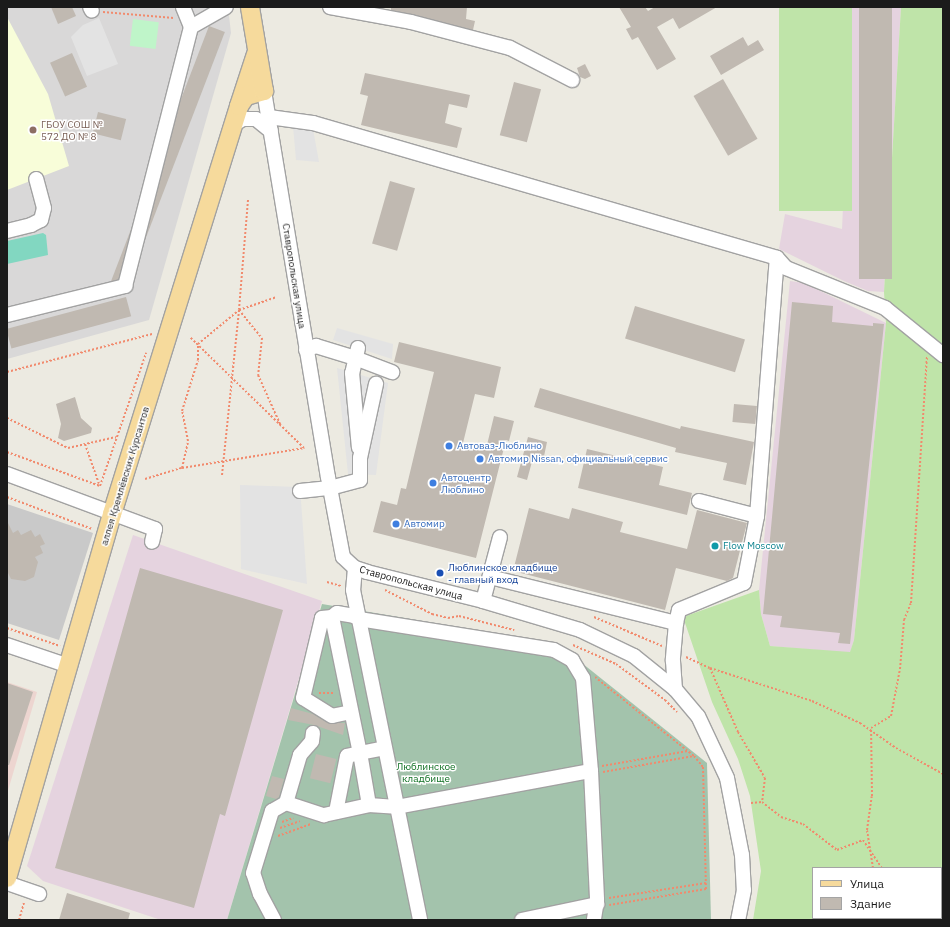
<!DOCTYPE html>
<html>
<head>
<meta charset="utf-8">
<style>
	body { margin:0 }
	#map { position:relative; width:950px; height:927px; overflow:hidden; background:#eceae1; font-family:"IBM Plex Sans",sans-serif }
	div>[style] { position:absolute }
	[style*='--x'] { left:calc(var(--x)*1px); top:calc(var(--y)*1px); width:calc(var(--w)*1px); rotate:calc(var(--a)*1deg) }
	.residential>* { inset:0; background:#d9d8d8 }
	.commercial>* { inset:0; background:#edd5d0 }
	.industrial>* { inset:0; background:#e5d3df }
	.education>* { inset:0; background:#f8fdd9 }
	.religious>* { inset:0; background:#c9c9c9 }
	.grass>* { inset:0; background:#bfe4a9; transform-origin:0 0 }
	.cemetery>* { inset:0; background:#a3c3ac }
	.park>* { inset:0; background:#bff5c9; transform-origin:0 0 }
	.pitch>* { inset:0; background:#82d7c1 }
	.parking>* { inset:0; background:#e3e3e3 }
	.building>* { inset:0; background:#c0b9b1; transform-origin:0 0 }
	.path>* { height:2px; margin-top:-1px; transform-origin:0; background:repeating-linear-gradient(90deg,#f18a6d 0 2px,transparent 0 4px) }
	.roads { filter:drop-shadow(1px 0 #a2a2a2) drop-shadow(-1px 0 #a2a2a2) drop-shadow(0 1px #a2a2a2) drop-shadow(0 -1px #a2a2a2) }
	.minor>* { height:14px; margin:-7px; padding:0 7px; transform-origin:7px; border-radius:7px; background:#fff }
	.major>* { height:18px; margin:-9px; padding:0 9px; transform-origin:9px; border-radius:9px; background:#f6da9c }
	.dots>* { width:11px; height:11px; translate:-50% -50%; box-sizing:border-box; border:2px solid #fff; border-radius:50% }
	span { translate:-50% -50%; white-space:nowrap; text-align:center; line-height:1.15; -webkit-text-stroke:3px #fff; paint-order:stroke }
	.education-label { font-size:10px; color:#785e54 }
	.left { translate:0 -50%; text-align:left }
	.street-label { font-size:10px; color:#1b1b1b }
	.shop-label { font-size:10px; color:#366cbe }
	.culture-label { font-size:10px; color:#0d838f }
	.transit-label { font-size:10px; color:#164399 }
	.park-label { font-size:10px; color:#117124 }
	.frame { position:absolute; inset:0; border:8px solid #1b1b1b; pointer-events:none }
	.legend { position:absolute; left:812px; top:867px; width:130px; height:52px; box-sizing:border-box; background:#fff; border:1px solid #a4a4a4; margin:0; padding:5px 7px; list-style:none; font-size:12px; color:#1b1b1b }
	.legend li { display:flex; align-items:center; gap:8px; height:20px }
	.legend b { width:20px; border:1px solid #a4a4a4 }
</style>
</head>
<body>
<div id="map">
	<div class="residential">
		<i style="clip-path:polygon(7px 7px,228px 7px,231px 33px,149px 320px,7px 359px)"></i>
	</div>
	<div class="commercial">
		<i style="clip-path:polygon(7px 682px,37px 692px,7px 794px)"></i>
	</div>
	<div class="industrial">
		<i style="clip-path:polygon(852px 7px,901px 7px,884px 292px,868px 291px,844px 281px,779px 249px,785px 214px,842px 229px)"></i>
		<i style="clip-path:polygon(790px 281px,804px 283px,886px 323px,854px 640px,850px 653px,770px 646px,761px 614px,759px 590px)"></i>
		<i style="clip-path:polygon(133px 535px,322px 601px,227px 920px,161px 920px,43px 881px,27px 866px)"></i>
	</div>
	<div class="education">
		<i style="clip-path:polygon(7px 17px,48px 94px,69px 166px,7px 190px)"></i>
	</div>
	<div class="religious">
		<i style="clip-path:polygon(7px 504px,93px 533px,59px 640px,7px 623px)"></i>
	</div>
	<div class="grass">
		<i style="left:779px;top:7px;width:73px;height:204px"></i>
		<i style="clip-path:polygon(901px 7px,943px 7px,943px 914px,941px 918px,941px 868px,813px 868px,813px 918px,941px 918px,753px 920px,761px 871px,750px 796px,738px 759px,712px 702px,683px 617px,759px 590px,761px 614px,770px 646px,850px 652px,854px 640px,886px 323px,884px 292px)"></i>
	</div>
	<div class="cemetery">
		<i style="clip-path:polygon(322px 604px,558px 644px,642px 711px,707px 763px,711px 920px,227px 920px)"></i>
	</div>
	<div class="park">
		<i style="left:133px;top:19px;width:26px;height:27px;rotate:7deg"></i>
	</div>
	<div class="pitch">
		<i style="clip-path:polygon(43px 233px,46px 235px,48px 255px,7px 264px,7px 241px)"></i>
	</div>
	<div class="parking">
		<i style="clip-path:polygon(99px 18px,118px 64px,87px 76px,71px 37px,83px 25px)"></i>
		<i style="clip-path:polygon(293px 126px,313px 129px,319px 162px,296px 160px)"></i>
		<i style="clip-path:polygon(337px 328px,393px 344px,392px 359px,333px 340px)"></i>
		<i style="clip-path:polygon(337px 368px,388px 383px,376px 475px,348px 474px)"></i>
		<i style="clip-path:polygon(240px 485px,300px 487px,307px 584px,241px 569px)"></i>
	</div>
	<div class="building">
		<i style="clip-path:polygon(51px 7px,72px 7px,76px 16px,58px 24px)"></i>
		<i style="clip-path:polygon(391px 7px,467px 7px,466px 19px,475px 21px,473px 30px,391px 10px)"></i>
		<i style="clip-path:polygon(619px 7px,645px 7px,648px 11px,655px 7px,717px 7px,679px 29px,673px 18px,657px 27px,676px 59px,657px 70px,638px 37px,632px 40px,626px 29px,631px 27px)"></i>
		<i style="left:859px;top:7px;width:33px;height:272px"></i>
		<i style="left:209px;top:26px;width:17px;height:274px;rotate:21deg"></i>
		<i style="clip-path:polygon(743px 37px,748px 46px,758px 40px,764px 50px,721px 75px,710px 56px)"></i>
		<i style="left:72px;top:53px;width:37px;height:24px;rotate:66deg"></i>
		<i style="clip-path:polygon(585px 64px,591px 76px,585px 79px,580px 77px,577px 68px)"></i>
		<i style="clip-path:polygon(365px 73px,470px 95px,467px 108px,449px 104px,445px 123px,462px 128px,457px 148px,361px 125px,368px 96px,360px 94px)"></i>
		<i style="left:723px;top:79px;width:69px;height:34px;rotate:60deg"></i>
		<i style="left:514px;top:82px;width:28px;height:55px;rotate:15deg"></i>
		<i style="left:98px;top:112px;width:29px;height:22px;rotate:14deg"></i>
		<i style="left:390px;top:181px;width:26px;height:65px;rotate:16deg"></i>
		<i style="left:126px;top:297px;width:20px;height:124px;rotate:75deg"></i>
		<i style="clip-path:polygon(792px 302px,833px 306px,832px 322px,873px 326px,873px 323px,884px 324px,850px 644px,838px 643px,840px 633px,780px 627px,782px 616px,763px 614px)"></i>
		<i style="left:635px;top:306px;width:115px;height:34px;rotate:17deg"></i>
		<i style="clip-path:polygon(399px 342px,501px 367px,494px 398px,475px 394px,463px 443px,486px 449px,494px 416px,514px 421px,509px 441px,506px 440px,476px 558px,373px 532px,381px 501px,397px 505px,401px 488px,406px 489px,434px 372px,394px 362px)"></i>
		<i style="clip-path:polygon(540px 388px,680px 429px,681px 426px,754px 442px,746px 485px,723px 480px,727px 463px,675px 452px,676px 448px,534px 407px)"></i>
		<i style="clip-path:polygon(75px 397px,81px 418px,92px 428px,91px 433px,64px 441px,58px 438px,61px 424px,56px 404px)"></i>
		<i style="left:734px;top:404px;width:23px;height:18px;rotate:5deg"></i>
		<i style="clip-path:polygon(528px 437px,547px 442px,543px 461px,533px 458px,527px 480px,517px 477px)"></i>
		<i style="clip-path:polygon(587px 449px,663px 467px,659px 485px,692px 493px,687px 515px,578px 488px)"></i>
		<i style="clip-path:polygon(529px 508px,569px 519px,572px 508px,623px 522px,620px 532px,687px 549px,697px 510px,747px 523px,733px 578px,727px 581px,676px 568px,665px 610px,513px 571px)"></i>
		<i style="clip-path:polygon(7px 521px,13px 533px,18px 530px,21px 535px,31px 530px,35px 537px,40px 534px,45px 544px,40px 546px,43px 553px,35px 557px,38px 562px,34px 577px,25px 581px,11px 579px,7px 571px)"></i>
		<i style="clip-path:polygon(140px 568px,283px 610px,225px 816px,220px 814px,194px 908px,55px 868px)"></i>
		<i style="clip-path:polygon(7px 683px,33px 692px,9px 765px,7px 765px)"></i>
		<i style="clip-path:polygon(291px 708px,313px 714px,328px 723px,345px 723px,343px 735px,314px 725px,288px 720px)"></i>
		<i style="left:316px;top:754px;width:21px;height:25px;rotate:14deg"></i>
		<i style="clip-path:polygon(272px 776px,284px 779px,279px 797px,276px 799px,266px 796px)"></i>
		<i style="clip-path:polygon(67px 893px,130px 913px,128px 920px,59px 920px)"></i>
	</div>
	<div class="path">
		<i style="--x:103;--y:12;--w:71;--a:4.8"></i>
		<i style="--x:248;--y:200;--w:110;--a:94.7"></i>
		<i style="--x:239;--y:310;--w:36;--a:51"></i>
		<i style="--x:262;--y:338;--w:37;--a:96"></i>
		<i style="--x:258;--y:375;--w:56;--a:65.7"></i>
		<i style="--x:7;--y:372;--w:150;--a:-14.7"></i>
		<i style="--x:7;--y:418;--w:68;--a:26.2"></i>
		<i style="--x:68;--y:448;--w:49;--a:-12.9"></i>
		<i style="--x:85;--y:444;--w:42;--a:70.7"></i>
		<i style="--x:7;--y:452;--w:99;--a:20.1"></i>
		<i style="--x:100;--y:486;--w:141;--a:-70.9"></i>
		<i style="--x:182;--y:468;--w:28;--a:-77"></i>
		<i style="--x:188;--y:441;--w:31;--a:-101"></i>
		<i style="--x:182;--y:411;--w:53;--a:-72.6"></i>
		<i style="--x:198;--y:360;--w:16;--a:-90"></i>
		<i style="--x:198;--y:344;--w:53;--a:-39.7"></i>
		<i style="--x:222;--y:475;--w:166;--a:-84.1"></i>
		<i style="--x:239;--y:310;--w:39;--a:-19"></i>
		<i style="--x:145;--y:479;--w:39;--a:-17"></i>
		<i style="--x:182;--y:468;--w:124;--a:-9.3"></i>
		<i style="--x:304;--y:448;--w:159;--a:-135.8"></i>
		<i style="--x:7;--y:497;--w:91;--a:20.6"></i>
		<i style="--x:327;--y:582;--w:15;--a:16"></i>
		<i style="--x:385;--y:590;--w:53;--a:27.1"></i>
		<i style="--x:432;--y:614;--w:16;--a:14"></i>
		<i style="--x:448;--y:618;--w:11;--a:-10"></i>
		<i style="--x:459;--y:616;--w:57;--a:14.3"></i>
		<i style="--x:594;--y:617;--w:74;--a:23.1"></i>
		<i style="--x:7;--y:628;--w:56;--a:18.8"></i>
		<i style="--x:573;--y:645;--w:47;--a:23.8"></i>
		<i style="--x:616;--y:664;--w:61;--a:36.3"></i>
		<i style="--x:665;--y:700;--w:17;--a:45"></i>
		<i style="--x:686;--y:657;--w:26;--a:25"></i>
		<i style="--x:710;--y:668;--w:107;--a:17.9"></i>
		<i style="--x:812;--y:701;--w:53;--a:24.6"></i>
		<i style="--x:860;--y:723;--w:44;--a:34.8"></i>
		<i style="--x:896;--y:748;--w:54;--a:29"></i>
		<i style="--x:710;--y:668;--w:70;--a:66.4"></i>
		<i style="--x:738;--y:732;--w:53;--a:59.6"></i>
		<i style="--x:765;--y:778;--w:24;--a:97"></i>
		<i style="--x:762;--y:802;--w:24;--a:38"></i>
		<i style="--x:781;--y:817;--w:23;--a:18"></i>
		<i style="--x:803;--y:824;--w:43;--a:37.4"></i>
		<i style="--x:837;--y:850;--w:28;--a:-21"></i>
		<i style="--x:863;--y:840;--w:34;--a:56"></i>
		<i style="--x:595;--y:677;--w:127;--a:38.6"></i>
		<i style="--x:694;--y:756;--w:14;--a:51"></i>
		<i style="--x:703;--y:767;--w:122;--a:88.6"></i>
		<i style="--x:706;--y:889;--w:98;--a:170.6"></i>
		<i style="--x:319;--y:693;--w:15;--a:0"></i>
		<i style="--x:602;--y:766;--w:87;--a:-9.9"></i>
		<i style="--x:603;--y:772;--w:92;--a:-10"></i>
		<i style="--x:751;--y:803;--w:11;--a:-5"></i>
		<i style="--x:282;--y:822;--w:12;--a:-20"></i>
		<i style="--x:280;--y:828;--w:21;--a:-19"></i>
		<i style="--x:278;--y:836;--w:35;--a:-20"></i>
		<i style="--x:873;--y:868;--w:38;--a:-99"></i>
		<i style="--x:867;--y:830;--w:34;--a:-82"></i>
		<i style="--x:872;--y:796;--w:68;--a:-90.8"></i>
		<i style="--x:871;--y:728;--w:23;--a:-31"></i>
		<i style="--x:891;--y:716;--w:48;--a:-79.2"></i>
		<i style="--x:900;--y:669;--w:49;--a:-85.3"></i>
		<i style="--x:904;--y:620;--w:18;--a:-68"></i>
		<i style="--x:911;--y:603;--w:247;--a:-86.3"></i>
		<i style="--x:609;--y:898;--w:98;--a:-8.8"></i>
		<i style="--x:941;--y:917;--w:4;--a:-56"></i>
		<i style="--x:925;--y:918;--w:3;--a:45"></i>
		<i style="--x:19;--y:920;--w:19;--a:-74"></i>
		<i style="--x:850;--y:920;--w:2;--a:-63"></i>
	</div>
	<div class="roads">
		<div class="minor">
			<i style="--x:90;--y:7;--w:4;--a:63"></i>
			<i style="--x:330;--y:7;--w:82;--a:10.5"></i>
			<i style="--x:411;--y:22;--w:102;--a:14.7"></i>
			<i style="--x:510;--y:48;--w:70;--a:27.3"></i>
			<i style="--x:191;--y:27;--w:40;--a:-29.7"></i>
			<i style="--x:264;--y:91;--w:391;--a:80.6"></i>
			<i style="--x:328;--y:477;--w:81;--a:79.4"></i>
			<i style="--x:343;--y:557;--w:16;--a:43"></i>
			<i style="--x:355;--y:568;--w:13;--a:18"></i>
			<i style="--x:367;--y:572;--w:120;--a:14"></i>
			<i style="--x:483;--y:601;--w:101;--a:16.6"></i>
			<i style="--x:580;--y:630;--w:60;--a:25.7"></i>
			<i style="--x:634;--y:656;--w:53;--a:38.8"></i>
			<i style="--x:675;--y:689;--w:35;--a:50"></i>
			<i style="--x:698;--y:716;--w:68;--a:64.9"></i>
			<i style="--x:727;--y:778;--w:78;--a:79"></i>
			<i style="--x:742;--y:855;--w:35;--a:87"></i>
			<i style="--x:744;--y:890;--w:31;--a:101"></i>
			<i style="--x:269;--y:117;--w:44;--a:7.8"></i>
			<i style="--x:313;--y:123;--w:483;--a:16.2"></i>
			<i style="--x:777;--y:258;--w:13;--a:48"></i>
			<i style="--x:786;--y:268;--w:107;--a:22"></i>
			<i style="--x:885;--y:308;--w:75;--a:39"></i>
			<i style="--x:233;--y:125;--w:12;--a:-31"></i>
			<i style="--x:243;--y:119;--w:13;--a:0"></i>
			<i style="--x:256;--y:119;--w:19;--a:39"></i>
			<i style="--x:7;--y:231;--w:25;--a:-14"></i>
			<i style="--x:31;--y:225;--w:11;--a:-27"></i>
			<i style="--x:41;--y:220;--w:12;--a:-76"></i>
			<i style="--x:44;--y:208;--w:30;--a:-105"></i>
			<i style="--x:7;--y:315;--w:122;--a:-13.8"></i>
			<i style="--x:125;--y:286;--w:267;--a:-75.7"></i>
			<i style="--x:191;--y:27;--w:22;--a:-112"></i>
			<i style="--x:358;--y:348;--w:26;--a:103"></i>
			<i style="--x:352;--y:373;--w:75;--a:84.7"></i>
			<i style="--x:306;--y:350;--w:11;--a:-22"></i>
			<i style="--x:316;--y:346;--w:41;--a:17.1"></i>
			<i style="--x:355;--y:358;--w:40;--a:21"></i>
			<i style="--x:7;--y:474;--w:158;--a:20.4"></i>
			<i style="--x:155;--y:529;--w:13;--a:103"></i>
			<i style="--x:300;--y:491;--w:30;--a:-6"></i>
			<i style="--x:330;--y:488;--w:31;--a:-15"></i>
			<i style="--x:360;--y:480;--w:22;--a:-90"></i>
			<i style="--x:360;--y:458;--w:76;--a:-77.8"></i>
			<i style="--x:699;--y:501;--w:60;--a:14.5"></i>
			<i style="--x:757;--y:516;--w:259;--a:-85.6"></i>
			<i style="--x:355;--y:568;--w:22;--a:95"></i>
			<i style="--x:353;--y:590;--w:337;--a:78.5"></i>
			<i style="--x:490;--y:577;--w:192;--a:13.9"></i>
			<i style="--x:676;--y:623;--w:38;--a:95"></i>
			<i style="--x:673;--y:661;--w:28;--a:86"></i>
			<i style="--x:483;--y:601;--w:66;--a:-75.1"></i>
			<i style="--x:332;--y:617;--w:139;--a:78.4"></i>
			<i style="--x:360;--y:753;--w:13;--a:167"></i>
			<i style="--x:347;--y:756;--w:57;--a:101.1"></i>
			<i style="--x:676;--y:623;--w:13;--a:-77"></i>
			<i style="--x:679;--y:610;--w:70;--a:-22.6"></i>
			<i style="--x:744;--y:583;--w:68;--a:-79"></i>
			<i style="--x:7;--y:645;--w:65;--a:18.7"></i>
			<i style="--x:351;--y:712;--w:19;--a:168"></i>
			<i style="--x:332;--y:716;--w:34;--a:-148"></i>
			<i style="--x:303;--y:698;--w:82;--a:-76.6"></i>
			<i style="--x:322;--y:618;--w:10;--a:-6"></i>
			<i style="--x:332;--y:617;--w:6;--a:-39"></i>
			<i style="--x:337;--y:613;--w:17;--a:10"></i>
			<i style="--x:354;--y:616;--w:6;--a:31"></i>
			<i style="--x:359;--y:619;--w:197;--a:9"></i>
			<i style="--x:554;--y:650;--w:21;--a:29"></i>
			<i style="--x:572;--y:660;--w:21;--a:59"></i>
			<i style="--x:583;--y:678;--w:93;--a:85.1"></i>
			<i style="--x:591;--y:771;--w:129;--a:87.3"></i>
			<i style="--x:597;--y:900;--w:20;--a:99"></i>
			<i style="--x:286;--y:803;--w:50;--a:-73.7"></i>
			<i style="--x:300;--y:755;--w:18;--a:-49"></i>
			<i style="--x:312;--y:741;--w:8;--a:-83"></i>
			<i style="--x:369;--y:805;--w:53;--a:-99.8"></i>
			<i style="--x:360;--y:753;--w:25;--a:-11"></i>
			<i style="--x:7;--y:883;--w:34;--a:19"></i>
			<i style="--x:274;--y:920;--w:30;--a:-118"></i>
			<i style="--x:260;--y:894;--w:22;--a:-108"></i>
			<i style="--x:253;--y:873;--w:65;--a:-73"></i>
			<i style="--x:272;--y:811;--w:16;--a:-30"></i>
			<i style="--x:286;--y:803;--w:40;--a:18"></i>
			<i style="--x:324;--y:815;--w:46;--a:-12.5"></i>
			<i style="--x:369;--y:805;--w:27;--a:4"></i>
			<i style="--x:396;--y:807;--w:198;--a:-10.5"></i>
			<i style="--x:522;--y:920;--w:77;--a:-12"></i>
		</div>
		<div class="major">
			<i style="--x:239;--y:106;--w:55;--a:-71.9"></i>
			<i style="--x:7;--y:878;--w:379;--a:-73.9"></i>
			<i style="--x:112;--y:514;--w:427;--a:-72.7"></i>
			<i style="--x:239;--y:106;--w:12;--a:-55"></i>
			<i style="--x:246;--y:96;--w:19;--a:-16"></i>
			<i style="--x:264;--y:91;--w:85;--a:-99.5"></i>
		</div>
	</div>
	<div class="dots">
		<i style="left:33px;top:130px;background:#8d6e63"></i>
		<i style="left:449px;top:446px;background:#3f7fe0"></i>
		<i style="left:480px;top:459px;background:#3f7fe0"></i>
		<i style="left:433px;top:483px;background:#3f7fe0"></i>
		<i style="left:396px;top:524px;background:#3f7fe0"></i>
		<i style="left:715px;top:546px;background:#0f9aa8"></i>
		<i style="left:440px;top:573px;background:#1a4fb4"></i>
	</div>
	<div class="education-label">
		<span class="left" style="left:41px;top:130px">ГБОУ СОШ №<br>572 ДО № 8</span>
	</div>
	<div class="street-label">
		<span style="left:294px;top:276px;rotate:81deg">Ставропольская улица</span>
		<span style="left:125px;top:476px;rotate:-73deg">аллея Кремлёвских Курсантов</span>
		<span style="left:411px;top:583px;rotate:15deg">Ставропольская улица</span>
	</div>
	<div class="shop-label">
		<span class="left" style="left:457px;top:446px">Автоваз-Люблино</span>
		<span class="left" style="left:488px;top:459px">Автомир Nissan, официальный сервис</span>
		<span class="left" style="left:441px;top:483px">Автоцентр<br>Люблино</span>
		<span class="left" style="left:404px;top:524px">Автомир</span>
	</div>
	<div class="culture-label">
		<span class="left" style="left:723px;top:546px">Flow Moscow</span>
	</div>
	<div class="transit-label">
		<span class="left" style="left:448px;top:573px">Люблинское кладбище<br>- главный вход</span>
	</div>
	<div class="park-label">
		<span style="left:426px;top:772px">Люблинское<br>кладбище</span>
	</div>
	<div class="frame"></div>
	<ul class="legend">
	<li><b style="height:5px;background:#f6da9c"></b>Улица</li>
	<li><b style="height:11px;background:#c0b9b1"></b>Здание</li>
	</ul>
</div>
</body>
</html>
